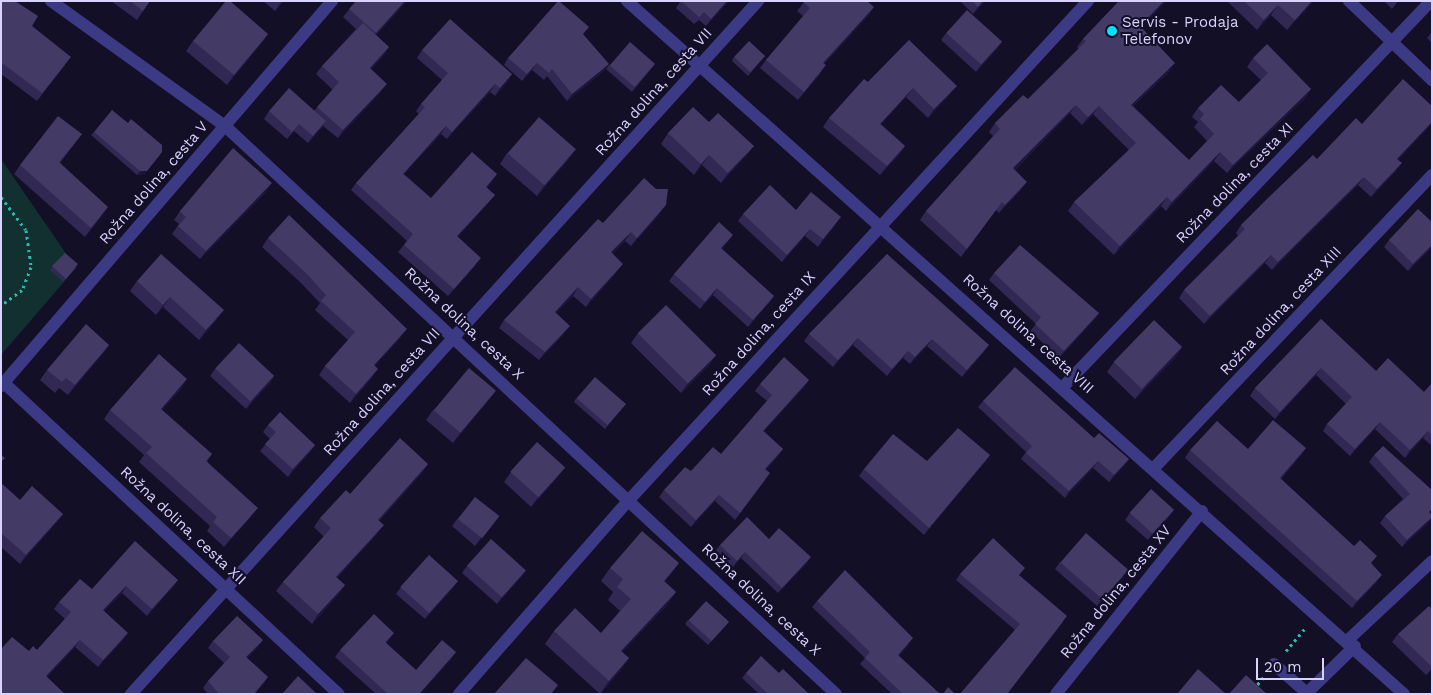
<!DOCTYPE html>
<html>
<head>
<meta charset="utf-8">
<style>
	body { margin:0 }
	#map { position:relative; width:1433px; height:695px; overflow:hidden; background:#130f26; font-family:"Work Sans",sans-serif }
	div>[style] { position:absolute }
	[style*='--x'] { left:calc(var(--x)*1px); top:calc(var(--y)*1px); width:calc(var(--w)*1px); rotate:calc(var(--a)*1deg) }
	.green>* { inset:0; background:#12302f }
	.path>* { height:3px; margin-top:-1.5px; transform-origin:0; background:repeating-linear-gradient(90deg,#2fb8b0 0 2.5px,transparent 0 6.5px) }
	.minor>* { height:12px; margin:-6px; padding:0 6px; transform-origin:6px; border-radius:6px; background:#3d3a85 }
	.wall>* { inset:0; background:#312854 }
	.shaded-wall>* { inset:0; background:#1d163a }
	.building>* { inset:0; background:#433a66; transform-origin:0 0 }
	.dots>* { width:14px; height:14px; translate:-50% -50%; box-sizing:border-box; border:2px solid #130f26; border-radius:50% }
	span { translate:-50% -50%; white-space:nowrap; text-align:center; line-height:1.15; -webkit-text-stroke:4px #130f26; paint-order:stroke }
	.poi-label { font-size:15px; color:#d9d4ff }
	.left { translate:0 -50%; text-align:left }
	.street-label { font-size:15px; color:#d9d4ff }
	.frame { position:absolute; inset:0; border:2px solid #d9d4ff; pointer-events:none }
	.scale { position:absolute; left:1256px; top:658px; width:68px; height:22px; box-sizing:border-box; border:2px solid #d9d4ff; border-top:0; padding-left:6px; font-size:15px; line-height:18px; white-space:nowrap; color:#d9d4ff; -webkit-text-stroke:4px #130f26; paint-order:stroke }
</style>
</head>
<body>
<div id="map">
	<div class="green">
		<i style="clip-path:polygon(1px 159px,76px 268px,1px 355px)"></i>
	</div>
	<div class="path">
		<i style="--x:1;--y:197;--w:41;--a:52.9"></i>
		<i style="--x:26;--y:230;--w:37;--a:82"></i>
		<i style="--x:31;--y:267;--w:25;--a:111"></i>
		<i style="--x:22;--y:290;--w:26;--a:144"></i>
		<i style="--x:1286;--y:651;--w:31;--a:-50"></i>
		<i style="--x:1249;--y:694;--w:23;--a:-49"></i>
	</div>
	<div class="minor">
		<i style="--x:51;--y:1;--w:214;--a:35.7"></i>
		<i style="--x:225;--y:126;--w:834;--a:42.91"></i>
		<i style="--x:627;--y:1;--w:1041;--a:41.73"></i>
		<i style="--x:1349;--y:1;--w:115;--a:43.6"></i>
		<i style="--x:4;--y:383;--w:457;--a:42.9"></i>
		<i style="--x:1;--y:386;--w:508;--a:-49.31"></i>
		<i style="--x:1063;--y:387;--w:533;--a:-46.37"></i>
		<i style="--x:1154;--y:468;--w:404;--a:-46.5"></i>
		<i style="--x:1348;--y:640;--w:115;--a:-43.2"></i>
		<i style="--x:1274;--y:664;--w:45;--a:41.4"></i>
		<i style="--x:1307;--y:693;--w:67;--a:-44.4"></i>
		<i style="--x:131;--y:694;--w:935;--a:-47.86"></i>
		<i style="--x:459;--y:694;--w:259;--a:-48.8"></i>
		<i style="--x:630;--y:499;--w:677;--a:-47.4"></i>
		<i style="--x:1056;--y:694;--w:234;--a:-51.4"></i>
	</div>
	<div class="wall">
		<i style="clip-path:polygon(1px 1px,32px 26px,65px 65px,37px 101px,1px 74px)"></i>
		<i style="clip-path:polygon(111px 1px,150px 1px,137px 20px)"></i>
		<i style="clip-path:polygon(263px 1px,284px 1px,275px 11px)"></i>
		<i style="clip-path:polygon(356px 1px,407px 1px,376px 35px,389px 47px,384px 55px,371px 69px,381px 92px,338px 138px,323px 126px,308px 143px,294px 131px,287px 139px,264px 119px,269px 111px,314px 111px,333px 90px,316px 74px,322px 66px,356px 29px,343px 17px)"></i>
		<i style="clip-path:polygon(679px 1px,729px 1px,706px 26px,699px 20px,694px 24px,676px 8px,680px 2px)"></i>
		<i style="clip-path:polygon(805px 1px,874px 7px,868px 16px,824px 64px,820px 74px,798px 100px,760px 68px,766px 60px,803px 16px,797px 11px)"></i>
		<i style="clip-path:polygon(960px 1px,985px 1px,973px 14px)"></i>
		<i style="clip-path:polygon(1119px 1px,1166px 1px,1141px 27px,1169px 72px,1133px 106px,1189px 160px,1207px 141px,1194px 127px,1198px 122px,1192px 117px,1198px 108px,1239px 102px,1261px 80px,1247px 67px,1253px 58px,1311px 89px,1305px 98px,1227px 173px,1214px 161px,1166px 211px,1161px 206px,1114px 255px,1068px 211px,1074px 202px,1129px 150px,1093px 114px,1082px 125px,1070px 113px,1015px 170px,1021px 190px,999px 213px,996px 210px,961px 257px,920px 220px,926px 211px,993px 136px,989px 132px,995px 123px,1028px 99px,1079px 49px,1077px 47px,1083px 39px)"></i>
		<i style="clip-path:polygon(1227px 1px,1314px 1px,1287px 30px,1271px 15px,1257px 30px)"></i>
		<i style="clip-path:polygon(1384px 1px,1398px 1px,1392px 9px)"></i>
		<i style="clip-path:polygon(1432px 32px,1432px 43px,1427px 38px)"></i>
		<i style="clip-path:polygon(946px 33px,1002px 42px,997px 49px,976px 72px,941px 40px)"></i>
		<i style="clip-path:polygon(268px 34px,261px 44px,227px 85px,186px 51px,193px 41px)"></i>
		<i style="clip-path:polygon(583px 35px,604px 71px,567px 101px,547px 76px,544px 80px,532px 70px,522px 81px,504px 65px,508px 58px)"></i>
		<i style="clip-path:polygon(909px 40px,950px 94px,928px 118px,906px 97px,881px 124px,905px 146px,899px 155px,880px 175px,823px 127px,829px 118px,868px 82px)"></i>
		<i style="clip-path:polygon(422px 50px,512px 74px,507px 82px,495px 96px,490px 92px,447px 139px,441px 134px,404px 174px,431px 198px,497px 174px,487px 188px,495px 195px,489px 202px,458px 237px,476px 265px,448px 296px,398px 252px,407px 241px,351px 190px,356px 183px,419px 114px,416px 111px,421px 104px,442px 80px,417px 58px)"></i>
		<i style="clip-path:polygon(765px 56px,748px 76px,732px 61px,734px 57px)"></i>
		<i style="clip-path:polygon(655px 64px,632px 92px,606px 69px,609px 65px)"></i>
		<i style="clip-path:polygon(709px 122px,754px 146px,746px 156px,721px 183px,702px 165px,694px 175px,661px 144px,668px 133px)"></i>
		<i style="clip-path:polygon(94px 132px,160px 155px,144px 174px,137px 175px,91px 135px)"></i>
		<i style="clip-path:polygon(82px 134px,60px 163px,102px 216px,85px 237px,14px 174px,20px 165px)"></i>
		<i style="clip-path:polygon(507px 153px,569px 159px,537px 196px,500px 164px)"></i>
		<i style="clip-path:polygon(1317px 159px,1398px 160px,1396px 171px,1371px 197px,1358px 185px,1272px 270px,1265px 263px,1204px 324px,1179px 298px,1184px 290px,1238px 236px,1236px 233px,1241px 225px)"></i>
		<i style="clip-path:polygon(266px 192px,200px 259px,172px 234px,179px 224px,174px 220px,180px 211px)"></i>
		<i style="clip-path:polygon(796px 210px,836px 224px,818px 247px,805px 236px,782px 262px,738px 221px,743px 214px)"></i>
		<i style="clip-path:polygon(660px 214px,631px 246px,625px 241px,612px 254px,617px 272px,586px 307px,573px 296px,556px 313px,564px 334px,539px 360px,499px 328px,504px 320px,603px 223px)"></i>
		<i style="clip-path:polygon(1432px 222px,1432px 247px,1408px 271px,1384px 247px,1389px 240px)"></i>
		<i style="clip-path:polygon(733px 235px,722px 249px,774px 296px,769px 303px,748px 327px,713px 295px,700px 309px,669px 281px,674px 274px)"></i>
		<i style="clip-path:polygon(268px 238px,401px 337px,375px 366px,372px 378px,350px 403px,319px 375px,325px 366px,348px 340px,315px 310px,320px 303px,301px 283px,262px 247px)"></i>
		<i style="clip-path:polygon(887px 254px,984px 352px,962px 377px,927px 346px,910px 364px,903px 358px,887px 376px,853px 345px,833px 367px,804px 341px,809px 334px)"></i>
		<i style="clip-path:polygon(52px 266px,76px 268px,63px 282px,50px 270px)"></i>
		<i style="clip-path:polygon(994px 273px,1099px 313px,1094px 320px,1059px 358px,1030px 331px,1036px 324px,989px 280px)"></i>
		<i style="clip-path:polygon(137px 281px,217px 320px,199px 340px,163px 307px,156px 315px,130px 291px)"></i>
		<i style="clip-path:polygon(1321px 319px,1376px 371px,1424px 392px,1432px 383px,1432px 446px,1423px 438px,1405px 458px,1375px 429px,1350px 456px,1323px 431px,1327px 424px,1346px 404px,1316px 375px,1275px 419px,1250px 396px,1255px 388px)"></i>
		<i style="clip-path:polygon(638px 333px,716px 355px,709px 365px,681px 393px,631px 343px)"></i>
		<i style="clip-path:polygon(109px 345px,102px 355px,68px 395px,59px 388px,55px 393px,40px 380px,47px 370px)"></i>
		<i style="clip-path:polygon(1182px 347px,1175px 358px,1135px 399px,1107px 372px,1114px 362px)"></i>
		<i style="clip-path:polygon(215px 369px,274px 376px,270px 383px,246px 409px,210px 376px)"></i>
		<i style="clip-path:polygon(809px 380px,804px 387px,764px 431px,783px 449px,778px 456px,766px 470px,765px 480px,735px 520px,715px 501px,691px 527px,659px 497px,664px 490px,691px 471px,721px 454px,767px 401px,755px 391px,760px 384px)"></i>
		<i style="clip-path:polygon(181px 389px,162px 410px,212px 454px,207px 461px,251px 517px,224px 547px,207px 531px,210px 526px,139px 462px,144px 455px,104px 419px,110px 410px)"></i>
		<i style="clip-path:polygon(496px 391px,488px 401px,453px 443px,426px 420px,433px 410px)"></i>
		<i style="clip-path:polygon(576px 398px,626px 404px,605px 429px,574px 402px)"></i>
		<i style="clip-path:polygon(983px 401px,1094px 438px,1129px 459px,1124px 466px,1109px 482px,1093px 468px,1065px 498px,1021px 459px,1026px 452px,978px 407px)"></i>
		<i style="clip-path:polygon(268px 425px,315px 445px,310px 452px,288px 477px,260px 451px,270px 439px,263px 432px)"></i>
		<i style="clip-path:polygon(1306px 448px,1301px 455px,1281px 479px,1372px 564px,1377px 582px,1352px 608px,1185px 458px,1190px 450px)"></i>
		<i style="clip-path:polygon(990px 455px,985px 462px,924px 535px,859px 476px,864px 469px,927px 461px)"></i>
		<i style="clip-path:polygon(1374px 455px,1430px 513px,1432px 518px,1428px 523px,1402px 547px,1380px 523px,1385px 516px,1403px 499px,1369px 462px)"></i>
		<i style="clip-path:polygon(428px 464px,422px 473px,379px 521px,377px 534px,337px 578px,345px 585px,339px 594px,312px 624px,276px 591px,283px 582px,324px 537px,314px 527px,320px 518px,350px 494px)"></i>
		<i style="clip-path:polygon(565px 467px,557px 478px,531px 507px,504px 482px,511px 472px)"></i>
		<i style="clip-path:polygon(1px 483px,20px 500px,63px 514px,57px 522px,20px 564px,1px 547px)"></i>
		<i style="clip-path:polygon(1174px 510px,1169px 517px,1148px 540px,1125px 520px,1130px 513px)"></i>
		<i style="clip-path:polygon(457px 519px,494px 523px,475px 546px,452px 526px)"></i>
		<i style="clip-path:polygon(769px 539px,807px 563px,778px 593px,741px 558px,733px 567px,716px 550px,720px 545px)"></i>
		<i style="clip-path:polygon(1060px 562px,1123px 577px,1097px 606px,1055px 569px)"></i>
		<i style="clip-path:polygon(679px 563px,665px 582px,676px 592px,667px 605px,622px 652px,629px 658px,620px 671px,600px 694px,545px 644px,554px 631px,601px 633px,620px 611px,608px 600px,613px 592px,601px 581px,610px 568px)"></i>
		<i style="clip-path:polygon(467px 566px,526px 570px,521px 577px,497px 604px,462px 573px)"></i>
		<i style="clip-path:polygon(960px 574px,1020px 576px,1063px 622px,1007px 694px,960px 694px,1015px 630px,956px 580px)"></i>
		<i style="clip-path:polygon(178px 580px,173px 587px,147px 616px,122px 593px,104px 611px,123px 640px,98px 667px,75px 647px,47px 677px,1px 694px,29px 651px,37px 650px,65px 619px,54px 609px,59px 602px,92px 589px)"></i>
		<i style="clip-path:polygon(458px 581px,453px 588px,425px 619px,396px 594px,401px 587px)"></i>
		<i style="clip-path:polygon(817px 601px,909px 645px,899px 656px,940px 694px,892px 694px,860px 664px,865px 658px,812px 607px)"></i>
		<i style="clip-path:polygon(1432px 609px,1432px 669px,1426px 675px,1392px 642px,1398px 634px)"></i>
		<i style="clip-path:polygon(688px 620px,729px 622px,708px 645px,685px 624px)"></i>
		<i style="clip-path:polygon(394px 633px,386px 643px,416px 670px,456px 652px,451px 659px,420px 694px,376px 694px,335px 657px,340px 650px)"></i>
		<i style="clip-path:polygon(263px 640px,258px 647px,247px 658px,268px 677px,255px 694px,208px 694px,203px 688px,208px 681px,224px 663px,208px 648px,213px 641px)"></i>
		<i style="clip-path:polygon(746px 673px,809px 694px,759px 694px,742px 678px)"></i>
	</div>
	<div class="shaded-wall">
		<i style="clip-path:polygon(282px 1px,284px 1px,275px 11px)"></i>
		<i style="clip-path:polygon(405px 1px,407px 1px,370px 41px,376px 33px)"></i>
		<i style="clip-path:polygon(727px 1px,729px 1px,706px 26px,711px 19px)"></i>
		<i style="clip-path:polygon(983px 1px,985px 1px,973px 14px,978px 7px)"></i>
		<i style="clip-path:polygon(1164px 1px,1166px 1px,1134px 34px,1140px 26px)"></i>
		<i style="clip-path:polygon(1312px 1px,1314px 1px,1287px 30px,1295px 20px)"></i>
		<i style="clip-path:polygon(1278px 5px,1271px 15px,1257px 30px,1264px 20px)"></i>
		<i style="clip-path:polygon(874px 7px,868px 16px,817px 71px,823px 63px)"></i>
		<i style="clip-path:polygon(268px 34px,261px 44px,227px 85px,234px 75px)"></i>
		<i style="clip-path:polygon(1002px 42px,997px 49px,976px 72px,981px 65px)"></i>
		<i style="clip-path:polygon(389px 47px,384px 55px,364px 76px,370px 68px)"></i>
		<i style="clip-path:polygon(537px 63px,532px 70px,522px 81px,527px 74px)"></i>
		<i style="clip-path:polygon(1175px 63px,1169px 72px,1125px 113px,1131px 105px)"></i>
		<i style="clip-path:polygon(609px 64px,604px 71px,567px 101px,572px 94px)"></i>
		<i style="clip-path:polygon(826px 65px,820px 74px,798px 100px,804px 92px)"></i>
		<i style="clip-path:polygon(512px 74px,507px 82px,495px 96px,500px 88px)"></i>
		<i style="clip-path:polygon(387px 84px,381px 92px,338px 138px,343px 130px)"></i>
		<i style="clip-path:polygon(495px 84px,490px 92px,447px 139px,452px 132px)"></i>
		<i style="clip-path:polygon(957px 86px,950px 94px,928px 118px,934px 109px)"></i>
		<i style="clip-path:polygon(913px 88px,906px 97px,874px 132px,880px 124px)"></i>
		<i style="clip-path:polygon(1311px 89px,1305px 98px,1227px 173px,1233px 165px)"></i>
		<i style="clip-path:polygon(1076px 105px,1070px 113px,1008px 177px,1013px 168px)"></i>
		<i style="clip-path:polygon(1099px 106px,1093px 114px,1082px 125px,1088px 117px)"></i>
		<i style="clip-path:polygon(326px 121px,321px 128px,308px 143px,313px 136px)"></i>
		<i style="clip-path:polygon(1432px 122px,1432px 124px,1392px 167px,1397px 159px)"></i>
		<i style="clip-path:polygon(446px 126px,441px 134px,398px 181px,403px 174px)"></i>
		<i style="clip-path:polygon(754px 146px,746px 156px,721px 183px,728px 173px)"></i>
		<i style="clip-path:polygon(905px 146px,899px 155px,880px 175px,887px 166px)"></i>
		<i style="clip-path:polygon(576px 149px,569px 159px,537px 196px,544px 186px)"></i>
		<i style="clip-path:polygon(162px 152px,144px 174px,137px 175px,140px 171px)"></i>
		<i style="clip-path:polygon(1220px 152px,1214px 161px,1166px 211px,1172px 202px)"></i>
		<i style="clip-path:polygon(709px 155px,702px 165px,694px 175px,701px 164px)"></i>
		<i style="clip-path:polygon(1402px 163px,1396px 171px,1371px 197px,1377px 189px)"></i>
		<i style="clip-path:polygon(497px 174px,492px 182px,480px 195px,486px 187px)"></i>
		<i style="clip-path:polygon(1364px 177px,1358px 185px,1272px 270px,1278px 262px)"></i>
		<i style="clip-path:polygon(1027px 182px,1021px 190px,999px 213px,1005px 205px)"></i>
		<i style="clip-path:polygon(272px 183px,266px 192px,200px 259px,206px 251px)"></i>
		<i style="clip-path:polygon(495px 195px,489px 202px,452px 244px,457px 236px)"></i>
		<i style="clip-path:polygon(1167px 197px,1161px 206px,1114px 255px,1120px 246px)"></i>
		<i style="clip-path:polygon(666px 205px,660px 214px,631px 246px,637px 238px)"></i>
		<i style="clip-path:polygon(108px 207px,102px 216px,85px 237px,91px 228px)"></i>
		<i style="clip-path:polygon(841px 217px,836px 224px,818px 247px,823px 239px)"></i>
		<i style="clip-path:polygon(810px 229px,805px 236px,782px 262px,787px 255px)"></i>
		<i style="clip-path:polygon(631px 232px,625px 241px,606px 261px,611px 252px)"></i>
		<i style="clip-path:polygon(733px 235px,728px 242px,716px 256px,721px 248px)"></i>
		<i style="clip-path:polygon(1432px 245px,1432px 247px,1408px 271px,1413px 264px)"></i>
		<i style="clip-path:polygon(1271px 255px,1265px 263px,1204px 324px,1210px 316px)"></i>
		<i style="clip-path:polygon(481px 258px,476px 265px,448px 296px,454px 289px)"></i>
		<i style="clip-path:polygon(623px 264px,617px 272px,586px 307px,591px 299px)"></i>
		<i style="clip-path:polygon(578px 287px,573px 296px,549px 321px,555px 312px)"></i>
		<i style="clip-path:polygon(717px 288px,713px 295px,700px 309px,705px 302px)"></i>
		<i style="clip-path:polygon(774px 296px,769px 303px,748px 327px,753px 320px)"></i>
		<i style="clip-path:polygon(170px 297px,163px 307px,156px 315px,163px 305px)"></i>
		<i style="clip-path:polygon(224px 310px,217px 320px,199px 340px,206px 330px)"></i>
		<i style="clip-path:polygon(1099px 313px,1094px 320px,1059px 358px,1064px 351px)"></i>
		<i style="clip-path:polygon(570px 326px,564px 334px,539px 360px,545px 352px)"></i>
		<i style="clip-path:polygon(407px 329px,401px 337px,368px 374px,374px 365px)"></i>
		<i style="clip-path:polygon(858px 338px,853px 345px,833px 367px,838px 360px)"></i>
		<i style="clip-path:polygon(932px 339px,927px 346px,910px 364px,915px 357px)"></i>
		<i style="clip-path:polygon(109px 345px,102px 355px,68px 395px,75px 385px)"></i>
		<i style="clip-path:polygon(989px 345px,984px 352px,962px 377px,967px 370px)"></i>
		<i style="clip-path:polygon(1182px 347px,1175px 358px,1135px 399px,1143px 389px)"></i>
		<i style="clip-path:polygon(908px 351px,903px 358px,887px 376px,892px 369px)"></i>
		<i style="clip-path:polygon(716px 355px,709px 365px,681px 393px,688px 383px)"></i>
		<i style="clip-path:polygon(1321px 368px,1316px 375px,1275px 419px,1280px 412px)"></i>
		<i style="clip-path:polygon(378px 369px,372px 378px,350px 403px,356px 394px)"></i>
		<i style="clip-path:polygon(274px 376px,270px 383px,246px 409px,251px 402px)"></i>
		<i style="clip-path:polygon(187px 379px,181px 389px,155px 418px,161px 409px)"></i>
		<i style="clip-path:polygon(809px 380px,804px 387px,758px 438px,763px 431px)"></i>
		<i style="clip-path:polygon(496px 391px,488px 401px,453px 443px,460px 433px)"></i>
		<i style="clip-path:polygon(1380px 422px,1375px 429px,1350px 456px,1355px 449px)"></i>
		<i style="clip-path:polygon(1428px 431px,1423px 438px,1405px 458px,1410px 450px)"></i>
		<i style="clip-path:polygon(315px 445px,310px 452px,288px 477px,293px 469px)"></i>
		<i style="clip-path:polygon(1306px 448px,1301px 455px,1275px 485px,1280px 478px)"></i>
		<i style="clip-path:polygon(783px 449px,778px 456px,761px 476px,765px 469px)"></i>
		<i style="clip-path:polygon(990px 455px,985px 462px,924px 535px,929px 528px)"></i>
		<i style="clip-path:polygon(1129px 459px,1124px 466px,1109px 482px,1114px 475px)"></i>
		<i style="clip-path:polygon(1098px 461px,1093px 468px,1065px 498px,1069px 491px)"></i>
		<i style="clip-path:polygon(428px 464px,422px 473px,371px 529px,378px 520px)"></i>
		<i style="clip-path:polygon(565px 467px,557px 478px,531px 507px,538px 497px)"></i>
		<i style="clip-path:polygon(719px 495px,715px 501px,691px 527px,696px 520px)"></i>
		<i style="clip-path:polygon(258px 508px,251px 517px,224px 547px,231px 538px)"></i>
		<i style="clip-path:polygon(1174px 510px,1169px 517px,1148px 540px,1153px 533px)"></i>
		<i style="clip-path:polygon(63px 514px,57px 522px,20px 564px,26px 555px)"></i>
		<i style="clip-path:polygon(499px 516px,494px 523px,475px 546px,480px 539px)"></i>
		<i style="clip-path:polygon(1432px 517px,1428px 523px,1402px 547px,1407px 540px)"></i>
		<i style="clip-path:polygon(384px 525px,377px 534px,330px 586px,336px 577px)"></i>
		<i style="clip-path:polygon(745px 552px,741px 558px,733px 567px,737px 561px)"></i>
		<i style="clip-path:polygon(811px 557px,807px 563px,778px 593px,782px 588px)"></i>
		<i style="clip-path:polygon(679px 563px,670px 576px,655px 594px,664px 581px)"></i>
		<i style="clip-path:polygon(526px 570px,521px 577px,497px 604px,502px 597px)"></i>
		<i style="clip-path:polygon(1128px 570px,1123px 577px,1097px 606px,1102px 599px)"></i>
		<i style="clip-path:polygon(1382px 575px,1377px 582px,1352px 608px,1357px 601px)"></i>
		<i style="clip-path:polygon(178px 580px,173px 587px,147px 616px,152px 609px)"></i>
		<i style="clip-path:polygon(458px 581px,453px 588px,425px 619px,430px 612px)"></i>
		<i style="clip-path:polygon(345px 585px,339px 594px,312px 624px,318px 614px)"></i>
		<i style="clip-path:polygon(126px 586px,122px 593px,98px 618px,103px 610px)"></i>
		<i style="clip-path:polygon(676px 592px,667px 605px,611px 664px,621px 651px)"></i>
		<i style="clip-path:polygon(128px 633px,123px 640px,98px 667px,103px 660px)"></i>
		<i style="clip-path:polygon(913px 638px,909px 645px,894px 661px,898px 655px)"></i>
		<i style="clip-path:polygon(80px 640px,75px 647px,41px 683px,46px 676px)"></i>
		<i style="clip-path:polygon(263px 640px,258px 647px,241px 664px,246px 657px)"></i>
		<i style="clip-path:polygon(456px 652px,451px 659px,420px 694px,419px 694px)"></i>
		<i style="clip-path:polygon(629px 658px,620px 671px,600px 694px,609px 681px)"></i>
		<i style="clip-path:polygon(268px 677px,263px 685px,255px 694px,254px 694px)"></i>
	</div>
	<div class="building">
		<i style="clip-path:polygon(1px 1px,15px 1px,38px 16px,32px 26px,71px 57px,42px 93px,6px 66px,1px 63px)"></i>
		<i style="clip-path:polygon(130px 1px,150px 1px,143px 11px)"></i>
		<i style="clip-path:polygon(226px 1px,230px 1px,268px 34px,234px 75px,193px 41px)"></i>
		<i style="clip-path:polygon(356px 1px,405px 1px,376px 33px,349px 9px)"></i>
		<i style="clip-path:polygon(558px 1px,559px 1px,589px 27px,583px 34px,609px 64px,572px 94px,552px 69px,549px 73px,537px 63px,527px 74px,508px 58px)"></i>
		<i style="clip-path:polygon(681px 1px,727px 1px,711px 19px,704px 12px,699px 17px)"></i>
		<i style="clip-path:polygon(805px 1px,867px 1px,874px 7px,823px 63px,826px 65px,804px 92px,766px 60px,810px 8px,803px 2px)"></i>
		<i style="clip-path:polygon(972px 1px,983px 1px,978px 7px)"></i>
		<i style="clip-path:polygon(1119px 1px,1164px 1px,1140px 26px,1175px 63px,1131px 105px,1189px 160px,1214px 134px,1200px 119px,1204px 114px,1198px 108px,1221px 85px,1239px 102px,1268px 73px,1253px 58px,1267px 44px,1311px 89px,1233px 165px,1220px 152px,1172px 202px,1167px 197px,1120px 246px,1074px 202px,1136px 143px,1099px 106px,1088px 117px,1076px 105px,1013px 168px,1027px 182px,1005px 205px,1002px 202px,967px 249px,926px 211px,1000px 129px,995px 123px,1023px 95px,1028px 99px,1086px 41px,1083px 39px)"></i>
		<i style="clip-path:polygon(1244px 1px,1312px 1px,1295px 20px,1278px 5px,1264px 20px)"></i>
		<i style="left:967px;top:10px;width:47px;height:31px;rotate:42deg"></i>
		<i style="clip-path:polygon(450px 19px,512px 74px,500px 88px,495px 84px,452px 132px,446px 126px,403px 174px,431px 198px,472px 152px,497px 174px,486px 187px,495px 195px,457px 236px,481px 258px,454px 289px,404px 245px,413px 234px,356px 183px,425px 107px,421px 104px,448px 73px,422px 50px)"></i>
		<i style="clip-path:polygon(363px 23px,389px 47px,370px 68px,387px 84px,343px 130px,317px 107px,339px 82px,322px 66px)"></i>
		<i style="clip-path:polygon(909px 40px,957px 86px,934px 109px,913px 88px,880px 124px,905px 146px,887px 166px,829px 118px,864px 79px,868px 82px)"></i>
		<i style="left:749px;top:41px;width:22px;height:22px;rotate:43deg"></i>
		<i style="left:630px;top:42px;width:33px;height:31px;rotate:41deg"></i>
		<i style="clip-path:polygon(1403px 79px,1432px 106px,1432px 122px,1397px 159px,1402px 163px,1377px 189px,1364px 177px,1278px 262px,1271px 255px,1210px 316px,1184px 290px,1245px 229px,1241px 225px,1269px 197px,1313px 155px,1317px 159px,1356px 118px,1362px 124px)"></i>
		<i style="clip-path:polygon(289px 88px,326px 121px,313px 136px,299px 124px,292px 132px,269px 111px)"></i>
		<i style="clip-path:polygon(693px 107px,709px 122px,718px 113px,754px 146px,728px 173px,709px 155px,701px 164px,668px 133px)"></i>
		<i style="clip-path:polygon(112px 110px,128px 123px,131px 119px,162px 145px,162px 152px,147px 171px,140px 171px,94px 132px)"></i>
		<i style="clip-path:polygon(58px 116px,82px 134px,59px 162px,108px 207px,91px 228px,20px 165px)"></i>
		<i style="left:539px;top:117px;width:49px;height:48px;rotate:41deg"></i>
		<i style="clip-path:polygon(233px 148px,272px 183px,206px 251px,178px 226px,186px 217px,180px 211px)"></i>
		<i style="clip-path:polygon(644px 178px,656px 189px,668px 189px,666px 205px,637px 238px,631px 232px,611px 252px,623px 264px,591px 299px,578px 287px,555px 312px,570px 326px,545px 352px,504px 320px,598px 219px,603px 223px)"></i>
		<i style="clip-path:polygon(770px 185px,796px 210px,811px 192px,841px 217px,823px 239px,810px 229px,787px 255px,743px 214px)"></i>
		<i style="clip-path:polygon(1418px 209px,1432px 222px,1432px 245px,1413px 264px,1389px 240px)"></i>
		<i style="clip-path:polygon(289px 215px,407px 329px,374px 365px,378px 369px,356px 394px,325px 366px,355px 332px,321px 301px,326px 295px,307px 274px,268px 238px)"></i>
		<i style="clip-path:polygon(719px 222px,733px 235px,721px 248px,774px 296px,753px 320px,717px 288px,705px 302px,674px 274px)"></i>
		<i style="clip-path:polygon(1020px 245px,1099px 313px,1064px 351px,1035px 324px,1041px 317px,994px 273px)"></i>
		<i style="clip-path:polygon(65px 253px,78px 264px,66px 279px,52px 266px)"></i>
		<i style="clip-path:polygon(161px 254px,224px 310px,206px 330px,170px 297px,163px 305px,137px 281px)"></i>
		<i style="clip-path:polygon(887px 254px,989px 345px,967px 370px,932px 339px,915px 357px,908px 351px,892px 369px,858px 338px,838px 360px,809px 334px)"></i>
		<i style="left:666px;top:305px;width:71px;height:40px;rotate:45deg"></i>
		<i style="clip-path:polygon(1321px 319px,1376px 371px,1388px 358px,1424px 392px,1432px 383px,1432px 435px,1428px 431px,1410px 450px,1380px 422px,1355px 449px,1327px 424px,1352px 397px,1321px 368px,1280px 412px,1255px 388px)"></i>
		<i style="left:1154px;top:320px;width:39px;height:58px;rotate:44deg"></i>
		<i style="clip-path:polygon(86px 324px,109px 345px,75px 385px,66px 378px,62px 382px,47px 370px)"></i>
		<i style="left:239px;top:343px;width:48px;height:35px;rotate:43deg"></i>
		<i style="clip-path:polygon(159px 354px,187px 379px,161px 409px,212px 454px,206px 461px,258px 508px,231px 538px,213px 522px,217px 517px,146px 453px,152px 447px,110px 410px)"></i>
		<i style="clip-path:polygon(784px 357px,809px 380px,763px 431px,783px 449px,765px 469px,770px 473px,740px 513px,719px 495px,696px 520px,664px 490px,685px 467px,691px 471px,713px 447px,721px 454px,772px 395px,760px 384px)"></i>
		<i style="clip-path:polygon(1015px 367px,1094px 438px,1099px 433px,1129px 459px,1114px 475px,1098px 461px,1069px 491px,1026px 453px,1032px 446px,983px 401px)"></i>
		<i style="left:469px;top:368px;width:35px;height:55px;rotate:40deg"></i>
		<i style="left:595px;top:377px;width:41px;height:28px;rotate:41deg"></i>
		<i style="clip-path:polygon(280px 412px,315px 445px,293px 469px,265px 444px,276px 432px,268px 425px)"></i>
		<i style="clip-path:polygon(1273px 420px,1306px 448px,1280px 478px,1354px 546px,1360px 540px,1377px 556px,1371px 563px,1382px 575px,1357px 601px,1190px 450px,1217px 421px,1248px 449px)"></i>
		<i style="clip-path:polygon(958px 428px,990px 455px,929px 528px,864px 469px,893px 434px,927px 461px)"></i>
		<i style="clip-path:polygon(400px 438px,428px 464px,378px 520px,384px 525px,336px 577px,345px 585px,318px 614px,283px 582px,331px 528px,320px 518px,346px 490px,350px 494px)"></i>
		<i style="left:537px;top:442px;width:38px;height:40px;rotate:42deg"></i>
		<i style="clip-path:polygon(1383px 446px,1432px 490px,1432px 509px,1429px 512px,1432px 515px,1432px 517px,1407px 540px,1385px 516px,1410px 494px,1374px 455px)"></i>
		<i style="clip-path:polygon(1px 455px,5px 458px,1px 462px)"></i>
		<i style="clip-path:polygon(1px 483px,20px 500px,32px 486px,63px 514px,26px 555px,1px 533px)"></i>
		<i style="left:1151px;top:489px;width:31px;height:32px;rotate:42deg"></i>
		<i style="left:475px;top:497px;width:31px;height:28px;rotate:38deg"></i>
		<i style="clip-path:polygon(747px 517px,769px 539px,779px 528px,811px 557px,782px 588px,745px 552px,737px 561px,720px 545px)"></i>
		<i style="clip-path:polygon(642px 531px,679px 563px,664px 581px,676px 592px,621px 651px,629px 658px,609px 681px,554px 631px,575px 608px,601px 633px,631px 599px,617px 587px,623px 579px,610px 568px)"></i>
		<i style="left:1086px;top:533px;width:56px;height:39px;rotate:41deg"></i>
		<i style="clip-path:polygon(993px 538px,1025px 568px,1019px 575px,1067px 616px,1007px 694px,960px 694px,1020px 624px,960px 574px)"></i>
		<i style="left:491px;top:539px;width:47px;height:36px;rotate:42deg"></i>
		<i style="clip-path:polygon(135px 541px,178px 580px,152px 609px,126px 586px,103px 610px,128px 633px,103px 660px,80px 640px,46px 676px,65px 694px,1px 694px,1px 649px,12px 637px,29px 651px,33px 646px,37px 650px,71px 612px,59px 602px,80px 579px,92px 589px)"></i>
		<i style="left:429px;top:555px;width:39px;height:43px;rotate:42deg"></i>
		<i style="clip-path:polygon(845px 570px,913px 638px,898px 655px,940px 694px,903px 694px,865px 658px,870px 652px,817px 601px)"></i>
		<i style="left:706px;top:601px;width:31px;height:26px;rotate:42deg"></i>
		<i style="clip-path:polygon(1429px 606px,1432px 609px,1432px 667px,1398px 634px)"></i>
		<i style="clip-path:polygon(374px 614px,394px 633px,385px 642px,416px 670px,442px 640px,456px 652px,419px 694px,388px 694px,340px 650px)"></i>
		<i style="clip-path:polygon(237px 616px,263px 640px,246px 657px,268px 677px,254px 694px,219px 694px,208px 681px,230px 657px,213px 641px)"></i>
		<i style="clip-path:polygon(761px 656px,779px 673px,783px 669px,809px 694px,768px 694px,746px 673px)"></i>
		<i style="clip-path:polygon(526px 658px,558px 685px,551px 694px,494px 694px)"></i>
		<i style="clip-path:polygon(1198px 669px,1226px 694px,1177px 694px)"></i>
		<i style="clip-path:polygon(1246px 675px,1267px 694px,1229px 694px)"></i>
		<i style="clip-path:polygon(298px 676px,317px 694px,282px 694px)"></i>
		<i style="clip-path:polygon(948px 687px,955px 694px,943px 694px)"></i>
	</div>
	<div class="dots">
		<i style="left:1112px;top:31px;background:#00e5ff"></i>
	</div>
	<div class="poi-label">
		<span class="left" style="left:1122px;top:31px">Servis - Prodaja<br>Telefonov</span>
	</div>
	<div class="street-label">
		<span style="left:654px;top:92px;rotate:-48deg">Rožna dolina, cesta VII</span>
		<span style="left:154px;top:183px;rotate:-49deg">Rožna dolina, cesta V</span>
		<span style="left:1235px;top:183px;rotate:-46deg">Rožna dolina, cesta XI</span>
		<span style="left:1281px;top:311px;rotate:-47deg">Rožna dolina, cesta XIII</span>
		<span style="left:464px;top:324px;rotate:43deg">Rožna dolina, cesta X</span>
		<span style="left:759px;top:334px;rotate:-48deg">Rožna dolina, cesta IX</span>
		<span style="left:1028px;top:334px;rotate:42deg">Rožna dolina, cesta VIII</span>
		<span style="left:382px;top:392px;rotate:-48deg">Rožna dolina, cesta VII</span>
		<span style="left:183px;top:526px;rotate:43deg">Rožna dolina, cesta XII</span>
		<span style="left:1116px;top:592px;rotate:-51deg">Rožna dolina, cesta XV</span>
		<span style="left:761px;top:600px;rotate:43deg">Rožna dolina, cesta X</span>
	</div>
	<div class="frame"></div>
	<div class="scale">20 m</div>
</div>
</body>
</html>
